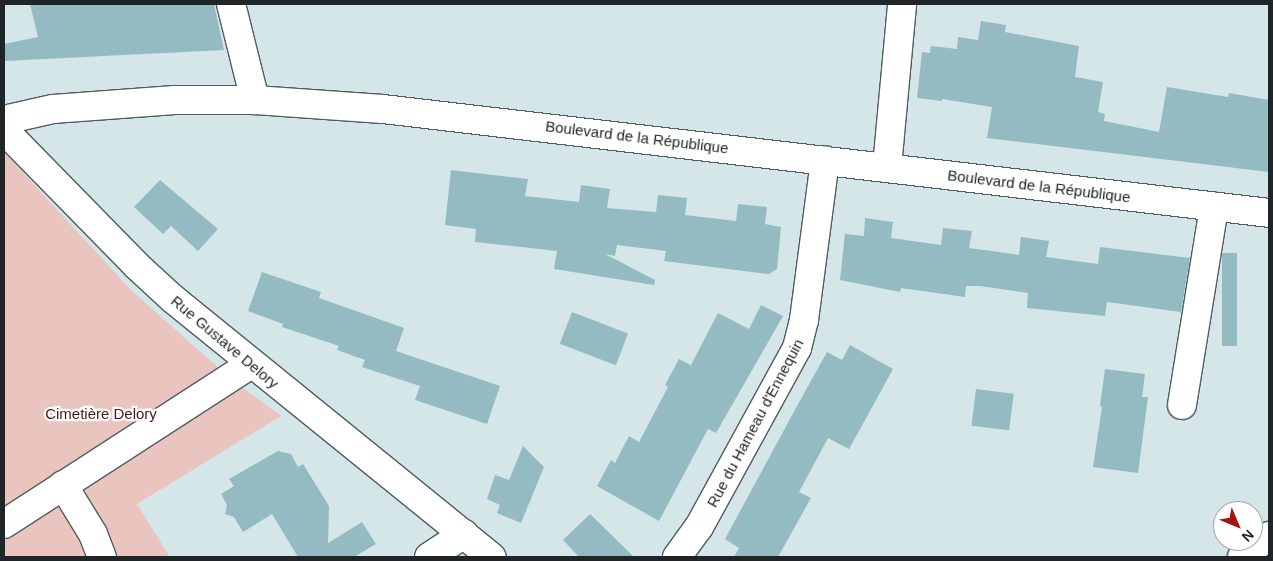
<!DOCTYPE html>
<html>
<head>
<meta charset="utf-8">
<style>
	body { margin:0 }
	#map { position:relative; width:1273px; height:561px; overflow:hidden; background:#d5e6e9; font-family:Helvetica,sans-serif }
	div>[style] { position:absolute }
	[style*='--x'] { left:calc(var(--x)*1px); top:calc(var(--y)*1px); width:calc(var(--w)*1px); rotate:calc(var(--a)*1deg) }
	.green>* { inset:0; background:#eac5c0 }
	.building>* { inset:0; background:#93bbc1; transform-origin:0 0 }
	.roads { filter:drop-shadow(1px 0 #4f5d60) drop-shadow(-1px 0 #4f5d60) drop-shadow(0 1px #4f5d60) drop-shadow(0 -1px #4f5d60) }
	.minor>* { height:28px; margin:-14px; padding:0 14px; transform-origin:14px; border-radius:14px; background:#fff }
	span { translate:-50% -50%; white-space:nowrap; text-align:center; line-height:1.15; -webkit-text-stroke:4.5px #fff; paint-order:stroke }
	.street-label { font-size:15px; color:#202628 }
	.park-label { font-size:15px; color:#471814 }
	.frame { position:absolute; inset:0; border:5px solid #202628; pointer-events:none }
	.north { position:absolute; left:1213px; top:501px; width:50px; height:50px; box-sizing:border-box; background:#fff; border:1px solid #a6a8a9; border-radius:50%; rotate:135deg; font-size:14px; font-weight:700; line-height:20px; text-align:center; color:#202628 }
	.north::after { content:''; display:block; margin:auto; width:18px; height:22px; background:#a61114; clip-path:polygon(50% 0,100% 100%,50% 72%,0 100%) }
</style>
</head>
<body>
<div id="map">
	<div class="green">
		<i style="clip-path:polygon(4px 152px,132px 291px,230px 378px,281px 416px,137px 504px,170px 557px,4px 557px)"></i>
	</div>
	<div class="building">
		<i style="clip-path:polygon(30px 4px,214px 4px,224px 50px,4px 61px,4px 44px,38px 37px)"></i>
		<i style="clip-path:polygon(981px 21px,1006px 25px,1005px 32px,1079px 46px,1075px 77px,1103px 82px,1098px 112px,1105px 114px,1104px 121px,1159px 132px,1167px 87px,1228px 97px,1229px 93px,1269px 100px,1269px 172px,987px 138px,992px 107px,942px 99px,942px 101px,917px 98px,922px 52px,930px 53px,931px 46px,957px 49px,958px 37px,978px 40px)"></i>
		<i style="clip-path:polygon(451px 170px,528px 179px,525px 196px,579px 202px,581px 185px,610px 189px,607px 208px,656px 212px,658px 195px,687px 198px,685px 215px,736px 221px,738px 204px,767px 207px,765px 224px,781px 227px,777px 269px,769px 274px,664px 261px,666px 251px,617px 245px,615px 256px,605px 254px,655px 280px,654px 285px,554px 269px,557px 251px,475px 242px,476px 229px,445px 225px)"></i>
		<i style="clip-path:polygon(160px 180px,218px 229px,198px 251px,171px 226px,163px 234px,134px 207px)"></i>
		<i style="clip-path:polygon(865px 218px,893px 222px,891px 238px,941px 245px,943px 228px,972px 231px,969px 248px,992px 251px,1019px 255px,1021px 237px,1049px 241px,1046px 257px,1098px 264px,1100px 247px,1190px 258px,1181px 312px,1107px 302px,1105px 316px,1027px 308px,1028px 293px,980px 286px,966px 286px,965px 297px,901px 288px,900px 292px,840px 280px,845px 234px,864px 236px)"></i>
		<i style="left:1222px;top:253px;width:15px;height:93px"></i>
		<i style="clip-path:polygon(262px 272px,321px 292px,319px 298px,404px 328px,396px 351px,500px 386px,487px 424px,415px 400px,420px 386px,362px 367px,365px 360px,337px 350px,339px 346px,282px 327px,283px 324px,248px 311px)"></i>
		<i style="clip-path:polygon(761px 305px,783px 316px,716px 433px,708px 429px,659px 521px,597px 486px,611px 460px,615px 463px,629px 436px,639px 442px,668px 387px,665px 385px,679px 359px,691px 365px,718px 313px,749px 329px)"></i>
		<i style="left:572px;top:312px;width:60px;height:34px;rotate:21deg"></i>
		<i style="clip-path:polygon(850px 345px,893px 369px,864px 422px,849px 449px,828px 438px,799px 492px,811px 498px,778px 557px,734px 557px,739px 548px,725px 539px,797px 406px,827px 352px,842px 360px)"></i>
		<i style="clip-path:polygon(1105px 369px,1145px 374px,1142px 397px,1148px 397px,1138px 473px,1093px 467px,1102px 407px,1100px 406px)"></i>
		<i style="left:976px;top:389px;width:38px;height:37px;rotate:7deg"></i>
		<i style="clip-path:polygon(523px 446px,544px 467px,521px 523px,497px 513px,500px 505px,487px 499px,495px 475px,509px 480px)"></i>
		<i style="clip-path:polygon(278px 451px,291px 454px,298px 467px,303px 464px,329px 506px,328px 543px,362px 522px,376px 544px,354px 557px,298px 557px,272px 514px,243px 532px,234px 517px,225px 514px,227px 505px,221px 494px,234px 486px,229px 479px)"></i>
		<i style="clip-path:polygon(590px 514px,634px 557px,579px 557px,563px 540px)"></i>
	</div>
	<div class="roads">
		<div class="minor">
			<i style="--x:231;--y:4;--w:99;--a:76"></i>
			<i style="--x:4;--y:120;--w:50;--a:-12.7"></i>
			<i style="--x:53;--y:109;--w:122;--a:-4.2"></i>
			<i style="--x:175;--y:100;--w:80;--a:0"></i>
			<i style="--x:255;--y:100;--w:128;--a:4"></i>
			<i style="--x:383;--y:109;--w:892;--a:6.69"></i>
			<i style="--x:4;--y:130;--w:189;--a:45.6"></i>
			<i style="--x:136;--y:265;--w:50;--a:42.6"></i>
			<i style="--x:173;--y:299;--w:410;--a:39"></i>
			<i style="--x:887;--y:167;--w:164;--a:-84.7"></i>
			<i style="--x:1182;--y:405;--w:201;--a:-80.8"></i>
			<i style="--x:63;--y:485;--w:57;--a:58.5"></i>
			<i style="--x:93;--y:534;--w:25;--a:69"></i>
			<i style="--x:4;--y:524;--w:294;--a:-32.9"></i>
			<i style="--x:429;--y:557;--w:42;--a:-33.3"></i>
			<i style="--x:677;--y:557;--w:37;--a:-54"></i>
			<i style="--x:699;--y:527;--w:204;--a:-61.3"></i>
			<i style="--x:797;--y:348;--w:29;--a:-76"></i>
			<i style="--x:804;--y:320;--w:161;--a:-82.5"></i>
			<i style="--x:1242;--y:557;--w:34;--a:-38"></i>
		</div>
	</div>
	<div class="street-label">
		<span style="left:637px;top:137px;rotate:7deg">Boulevard de la République</span>
		<span style="left:1039px;top:186px;rotate:7deg">Boulevard de la République</span>
		<span style="left:225px;top:342px;rotate:40deg">Rue Gustave Delory</span>
		<span style="left:755px;top:423px;rotate:-62deg">Rue du Hameau d'Ennequin</span>
	</div>
	<div class="park-label">
		<span style="left:101px;top:414px">Cimetière Delory</span>
	</div>
	<div class="frame"></div>
	<div class="north">N</div>
</div>
</body>
</html>
